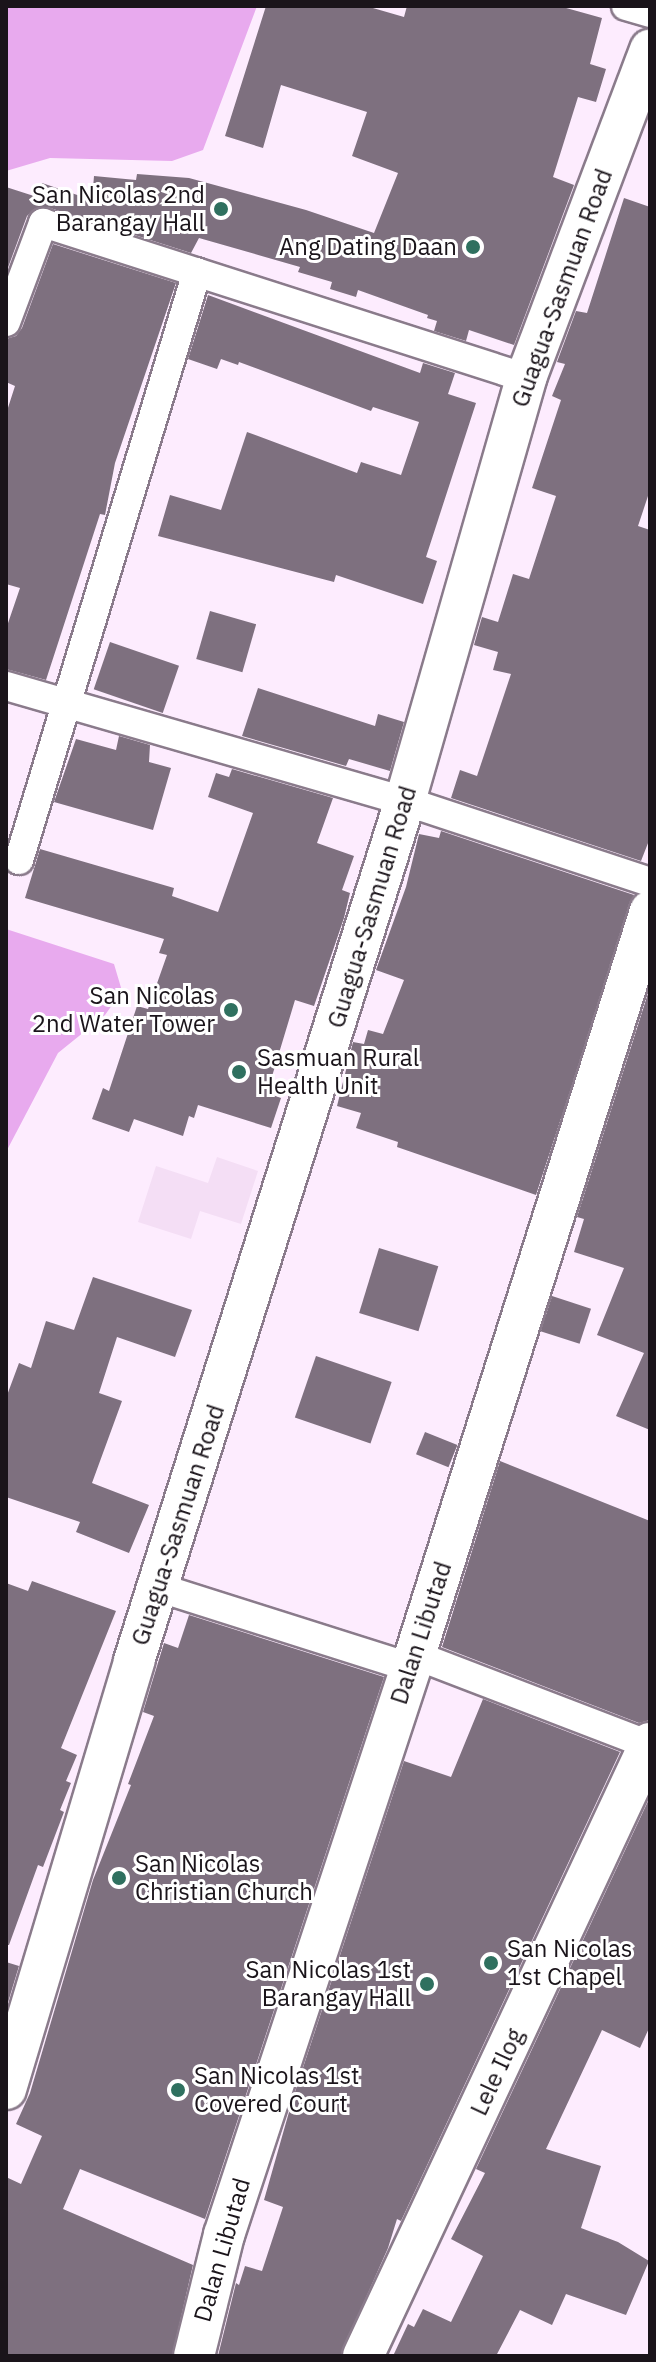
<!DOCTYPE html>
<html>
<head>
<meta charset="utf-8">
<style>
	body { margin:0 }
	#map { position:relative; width:656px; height:2362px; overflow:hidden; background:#fdecfe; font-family:"IBM Plex Sans",sans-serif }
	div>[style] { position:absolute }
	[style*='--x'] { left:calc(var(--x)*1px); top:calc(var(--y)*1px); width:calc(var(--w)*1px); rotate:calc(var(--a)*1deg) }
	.built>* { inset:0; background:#f4def5 }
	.water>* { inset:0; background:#e8aaee }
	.building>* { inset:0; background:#7e707f; transform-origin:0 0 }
	.roads { filter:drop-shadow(2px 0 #8a7b8b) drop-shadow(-2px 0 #8a7b8b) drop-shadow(0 2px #8a7b8b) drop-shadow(0 -2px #8a7b8b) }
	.street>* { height:28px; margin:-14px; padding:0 14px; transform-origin:14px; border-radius:14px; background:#fff }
	.secondary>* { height:40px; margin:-20px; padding:0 20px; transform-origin:20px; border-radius:20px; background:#fff }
	.dots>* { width:22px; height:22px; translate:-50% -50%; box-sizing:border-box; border:4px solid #fff; border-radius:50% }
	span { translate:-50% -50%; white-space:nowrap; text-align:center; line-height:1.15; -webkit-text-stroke:6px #fff; paint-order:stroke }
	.poi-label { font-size:24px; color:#1a141a }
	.right { translate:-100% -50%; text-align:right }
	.left { translate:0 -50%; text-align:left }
	.street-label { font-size:24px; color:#1a141a }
	.frame { position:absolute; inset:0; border:8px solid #1a141a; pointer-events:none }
</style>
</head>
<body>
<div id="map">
	<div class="built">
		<i style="clip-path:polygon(217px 1157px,258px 1171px,241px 1224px,200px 1211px,191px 1239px,138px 1222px,156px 1166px,208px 1183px)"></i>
	</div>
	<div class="water">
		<i style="clip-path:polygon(6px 6px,257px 6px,203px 150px,172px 161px,50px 158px,6px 171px)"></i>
		<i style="clip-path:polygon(6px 929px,114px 964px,122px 991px,105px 1015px,58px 1053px,6px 1152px)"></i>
	</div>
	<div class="building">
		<i style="clip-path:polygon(266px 6px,366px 6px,404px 17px,407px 6px,559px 6px,602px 18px,590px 64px,606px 69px,596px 102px,578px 97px,553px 177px,574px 185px,514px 345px,469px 330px,466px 341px,434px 331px,437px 321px,427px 318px,428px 315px,358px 290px,356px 297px,330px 289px,332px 282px,298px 272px,300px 267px,199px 238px,191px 253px,47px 207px,33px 210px,27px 216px,6px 273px,6px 187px,37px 197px,42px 183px,92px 200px,94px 176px,136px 180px,137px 174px,189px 178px,306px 210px,374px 233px,398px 173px,352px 156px,367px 112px,281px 85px,263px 148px,225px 136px)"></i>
		<i style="clip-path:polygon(624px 198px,650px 207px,650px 490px,638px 526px,650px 530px,650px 838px,641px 861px,451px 798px,460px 770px,477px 776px,511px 674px,493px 670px,498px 652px,474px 645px,482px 617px,498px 622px,513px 574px,529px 579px,556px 496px,532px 488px,561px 400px,552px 396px,565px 364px,557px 362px,576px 311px,587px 313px)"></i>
		<i style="clip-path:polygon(53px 244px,176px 283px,115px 463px,105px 515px,100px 514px,46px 680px,6px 669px,6px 629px,20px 588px,6px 584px,6px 414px,15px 386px,6px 382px,6px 339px,16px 336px,22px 328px)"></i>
		<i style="clip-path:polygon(208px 295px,420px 373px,423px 363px,455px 373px,448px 394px,476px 403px,426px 557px,437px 561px,423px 604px,336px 575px,334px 582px,158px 536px,170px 495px,221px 510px,247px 432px,357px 473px,361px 462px,401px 475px,419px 422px,373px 407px,371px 411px,239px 362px,238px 365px,221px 359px,217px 369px,188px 359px)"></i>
		<i style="left:210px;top:611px;width:48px;height:50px;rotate:16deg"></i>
		<i style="left:110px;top:642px;width:73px;height:50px;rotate:19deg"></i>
		<i style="clip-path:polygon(258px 688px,375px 726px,378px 714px,404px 722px,390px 771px,349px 759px,346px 766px,242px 736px)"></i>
		<i style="clip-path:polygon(119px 736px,150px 745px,149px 762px,171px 768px,153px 830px,54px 802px,76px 739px,116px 750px)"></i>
		<i style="clip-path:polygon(232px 769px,333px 798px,317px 843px,354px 856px,342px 890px,350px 893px,344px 918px,314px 1006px,295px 1000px,267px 1093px,281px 1098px,271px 1128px,198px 1105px,194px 1118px,189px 1116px,183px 1136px,134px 1119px,129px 1132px,92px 1119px,103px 1088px,109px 1091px,137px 1006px,148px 1009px,167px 955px,159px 953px,164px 939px,25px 898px,40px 849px,174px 888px,172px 896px,218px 912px,253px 813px,208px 797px,216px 773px,229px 777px)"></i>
		<i style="clip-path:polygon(441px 831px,634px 895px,536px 1195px,397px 1147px,398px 1142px,356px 1128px,361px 1113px,337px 1106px,353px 1042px,364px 1044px,368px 1030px,383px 1034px,404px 980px,376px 970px,406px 887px,419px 834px,439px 838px)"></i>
		<i style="clip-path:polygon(650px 987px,650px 1430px,616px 1416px,644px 1353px,597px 1335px,624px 1268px,574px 1252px,584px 1219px,577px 1217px)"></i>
		<i style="left:379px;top:1248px;width:62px;height:68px;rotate:17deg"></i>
		<i style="clip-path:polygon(93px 1277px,192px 1310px,175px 1357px,117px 1337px,99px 1393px,122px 1401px,92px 1483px,149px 1505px,129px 1553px,76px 1532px,80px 1522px,6px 1497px,6px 1398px,19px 1363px,31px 1368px,46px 1321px,74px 1330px)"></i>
		<i style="left:552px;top:1296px;width:41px;height:37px;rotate:18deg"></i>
		<i style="left:316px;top:1356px;width:80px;height:65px;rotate:19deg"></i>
		<i style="left:425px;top:1432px;width:35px;height:24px;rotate:22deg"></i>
		<i style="clip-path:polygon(500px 1461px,650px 1521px,650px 1720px,639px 1723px,442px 1647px)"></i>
		<i style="clip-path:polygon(32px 1581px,116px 1611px,61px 1748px,77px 1755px,66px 1781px,71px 1783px,60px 1810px,64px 1812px,43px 1867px,38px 1865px,9px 1945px,6px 1945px,6px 1583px,28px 1591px)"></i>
		<i style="clip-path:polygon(189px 1615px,384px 1677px,205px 2219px,80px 2169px,63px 2209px,193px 2265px,172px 2356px,6px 2356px,6px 2177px,21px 2184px,42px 2136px,16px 2124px,30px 2093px,93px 1880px,131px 1785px,128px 1784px,154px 1716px,143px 1712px,164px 1643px,178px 1648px)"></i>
		<i style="clip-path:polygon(483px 1699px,620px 1752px,401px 2221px,397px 2219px,388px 2248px,340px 2356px,218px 2356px,236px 2283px,239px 2285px,245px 2266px,262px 2271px,283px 2207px,264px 2200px,293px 2098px,404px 1761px,451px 1777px)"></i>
		<i style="clip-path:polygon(650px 1797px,650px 2026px,640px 2048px,602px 2030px,546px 2149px,601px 2166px,581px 2228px,618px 2242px,649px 2261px,626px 2315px,566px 2294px,552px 2325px,520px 2310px,496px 2356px,393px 2356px,408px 2324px,414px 2327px,423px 2309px,451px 2322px,483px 2256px,451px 2239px,485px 2173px,476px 2169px)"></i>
		<i style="clip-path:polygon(6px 1962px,19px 1966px,6px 2009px)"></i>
	</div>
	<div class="roads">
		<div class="street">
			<i style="--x:626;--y:6;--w:25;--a:16"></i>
			<i style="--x:6;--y:322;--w:106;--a:-69.5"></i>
			<i style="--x:43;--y:223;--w:507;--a:17.79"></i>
			<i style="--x:6;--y:686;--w:415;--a:16.1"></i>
			<i style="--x:405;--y:801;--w:258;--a:18.3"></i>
			<i style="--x:19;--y:860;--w:614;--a:-73.16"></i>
			<i style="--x:160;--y:1588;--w:261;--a:17.6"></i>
			<i style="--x:415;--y:1655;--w:251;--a:21"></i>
		</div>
		<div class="secondary">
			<i style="--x:6;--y:2089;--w:447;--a:-73.3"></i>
			<i style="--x:134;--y:1661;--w:902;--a:-72.51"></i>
			<i style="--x:405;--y:801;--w:440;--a:-74"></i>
			<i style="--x:526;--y:378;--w:351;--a:-69.3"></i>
			<i style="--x:194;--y:2356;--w:125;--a:-76.1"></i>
			<i style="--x:224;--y:2235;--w:611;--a:-71.77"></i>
			<i style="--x:415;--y:1655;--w:780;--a:-72.47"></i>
			<i style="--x:363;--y:2356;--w:677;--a:-64.91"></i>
		</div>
	</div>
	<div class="dots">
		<i style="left:221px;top:209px;background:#2f705f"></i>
		<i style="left:473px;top:247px;background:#2f705f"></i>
		<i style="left:231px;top:1010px;background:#2f705f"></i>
		<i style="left:239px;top:1072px;background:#2f705f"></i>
		<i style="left:119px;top:1878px;background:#2f705f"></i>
		<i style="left:491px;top:1963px;background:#2f705f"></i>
		<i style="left:427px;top:1984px;background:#2f705f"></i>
		<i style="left:178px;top:2090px;background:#2f705f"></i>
	</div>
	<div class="poi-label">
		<span class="right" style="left:205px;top:209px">San Nicolas 2nd<br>Barangay Hall</span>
		<span class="right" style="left:457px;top:247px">Ang Dating Daan</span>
		<span class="right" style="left:215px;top:1010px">San Nicolas<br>2nd Water Tower</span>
		<span class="left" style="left:257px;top:1072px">Sasmuan Rural<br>Health Unit</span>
		<span class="left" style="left:135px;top:1878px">San Nicolas<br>Christian Church</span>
		<span class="left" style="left:507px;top:1963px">San Nicolas<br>1st Chapel</span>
		<span class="right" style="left:411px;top:1984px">San Nicolas 1st<br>Barangay Hall</span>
		<span class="left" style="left:194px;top:2090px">San Nicolas 1st<br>Covered Court</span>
	</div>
	<div class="street-label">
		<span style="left:562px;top:288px;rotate:-70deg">Guagua-Sasmuan Road</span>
		<span style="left:372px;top:907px;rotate:-73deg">Guagua-Sasmuan Road</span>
		<span style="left:178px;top:1525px;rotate:-72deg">Guagua-Sasmuan Road</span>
		<span style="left:421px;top:1633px;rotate:-72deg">Dalan Libutad</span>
		<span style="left:497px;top:2072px;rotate:-65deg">Lele Ilog</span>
		<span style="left:222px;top:2250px;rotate:-74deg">Dalan Libutad</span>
	</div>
	<div class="frame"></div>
</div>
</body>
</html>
